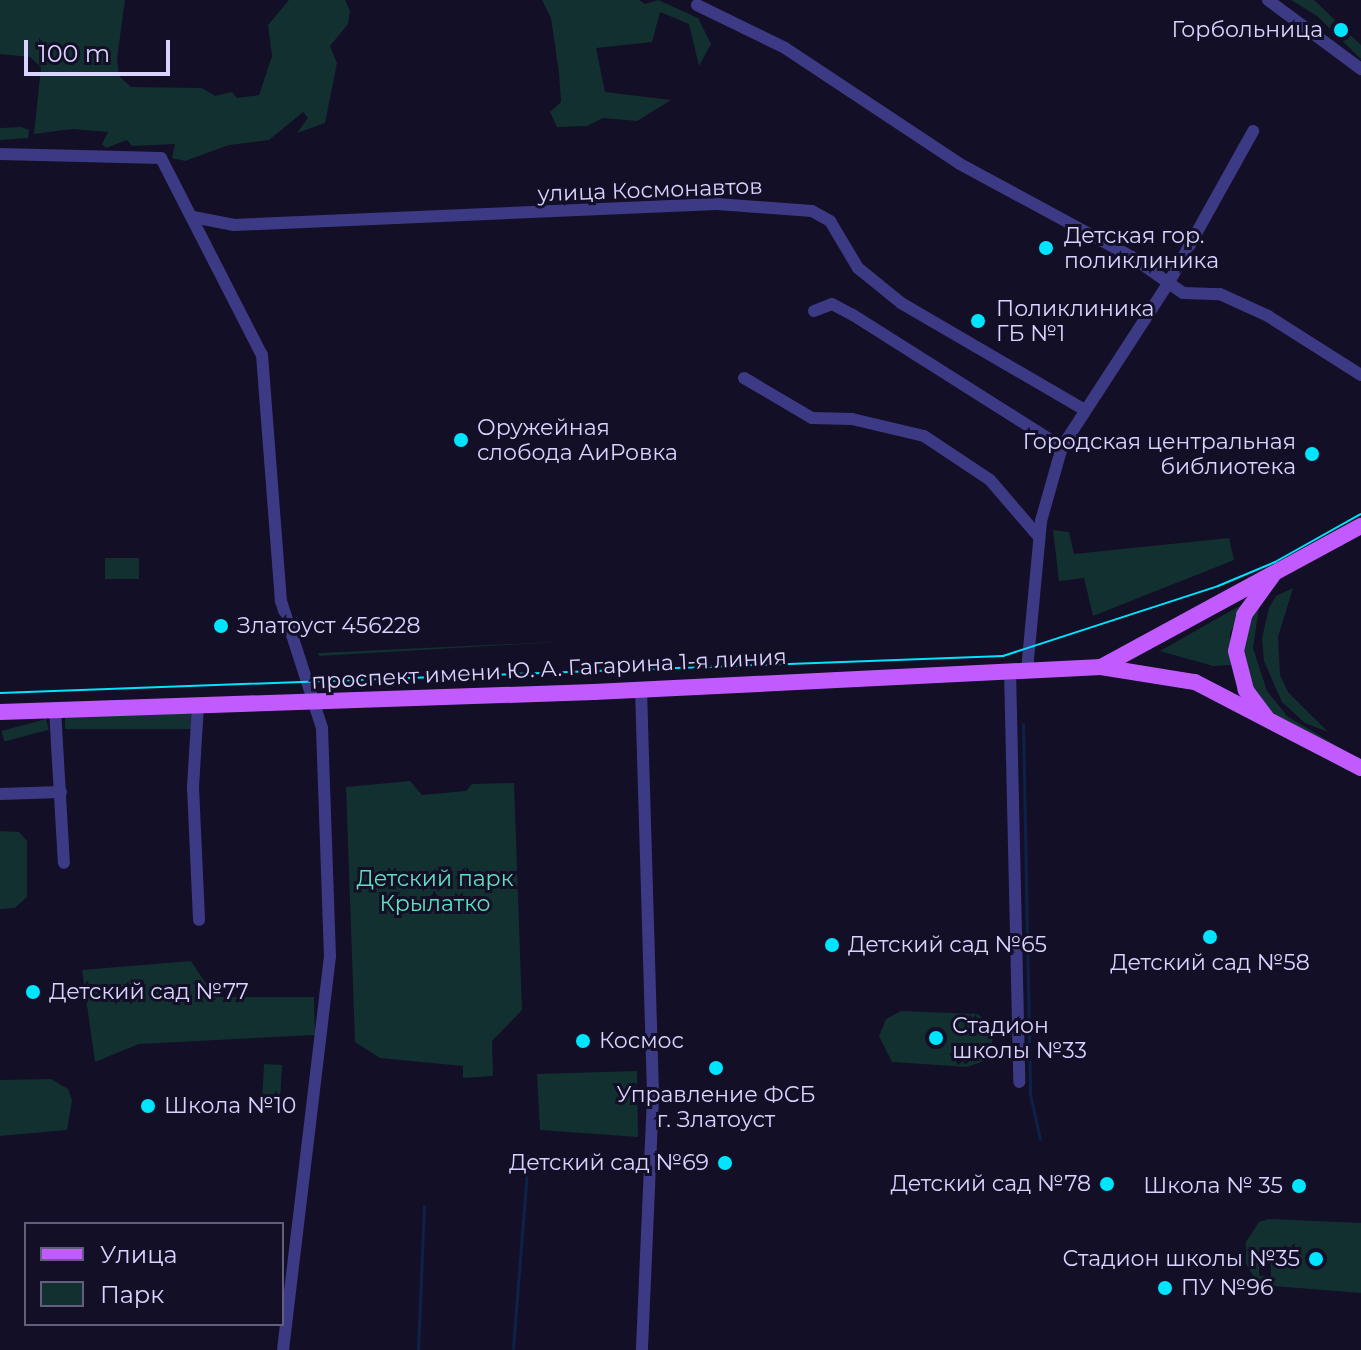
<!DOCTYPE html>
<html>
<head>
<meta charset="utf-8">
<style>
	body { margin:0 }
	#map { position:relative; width:1361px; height:1350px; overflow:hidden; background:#130f26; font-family:Montserrat,sans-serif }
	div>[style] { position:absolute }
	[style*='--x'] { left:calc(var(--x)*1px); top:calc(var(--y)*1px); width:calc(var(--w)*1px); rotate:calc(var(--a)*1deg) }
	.green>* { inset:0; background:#12302f; transform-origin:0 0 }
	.stream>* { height:3px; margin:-1.5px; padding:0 1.5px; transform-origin:1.5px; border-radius:1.5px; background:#0c2248 }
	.minor>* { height:12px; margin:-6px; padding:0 6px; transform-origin:6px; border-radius:6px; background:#3d3a85 }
	.major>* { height:16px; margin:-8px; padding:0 8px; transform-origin:8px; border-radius:8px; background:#c25bff }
	.tram>* { height:2px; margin:-1px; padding:0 1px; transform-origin:1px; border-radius:1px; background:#00e5ff }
	.dots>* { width:22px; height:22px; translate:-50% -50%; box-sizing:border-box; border:4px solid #130f26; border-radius:50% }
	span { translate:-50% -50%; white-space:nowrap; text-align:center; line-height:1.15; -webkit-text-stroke:6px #130f26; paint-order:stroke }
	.poi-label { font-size:22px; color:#d9d4ff }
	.right { translate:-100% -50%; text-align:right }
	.left { translate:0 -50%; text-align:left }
	.street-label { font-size:22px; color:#d9d4ff }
	.park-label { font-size:22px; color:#5fe0c0 }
	.legend { position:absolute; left:24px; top:1222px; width:260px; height:104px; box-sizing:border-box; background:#130f26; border:2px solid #625e7d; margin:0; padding:10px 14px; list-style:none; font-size:24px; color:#d9d4ff }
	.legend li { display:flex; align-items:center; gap:16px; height:40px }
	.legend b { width:40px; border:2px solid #625e7d }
	.scale { position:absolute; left:24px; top:40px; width:146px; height:36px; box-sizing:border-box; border:4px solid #d9d4ff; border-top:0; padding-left:10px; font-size:24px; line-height:28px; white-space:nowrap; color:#d9d4ff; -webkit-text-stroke:6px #130f26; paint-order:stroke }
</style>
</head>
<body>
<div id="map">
	<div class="green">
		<i style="clip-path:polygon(0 0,125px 0,117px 59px,119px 76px,131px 87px,202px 88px,215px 96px,232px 92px,237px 98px,259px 95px,272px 56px,268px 25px,289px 0,345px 0,350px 11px,348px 24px,330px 46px,337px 63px,325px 123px,297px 133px,308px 118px,303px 112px,269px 140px,229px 145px,185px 161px,172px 158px,175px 144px,132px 146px,127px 140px,106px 148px,102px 144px,108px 132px,72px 129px,34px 134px,41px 67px,30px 57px,0 54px)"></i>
		<i style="clip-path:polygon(542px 0,639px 0,645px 4px,658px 0,698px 18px,711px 44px,699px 66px,689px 24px,660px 12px,652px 42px,596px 48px,605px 92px,671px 100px,637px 121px,603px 118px,587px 126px,557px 127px,550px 112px,561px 102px,559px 73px,551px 18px)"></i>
		<i style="clip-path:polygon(1291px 0,1314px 0,1361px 45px,1361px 59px,1317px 16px)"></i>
		<i style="clip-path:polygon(21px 127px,29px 130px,28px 138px,0 140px,0 128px)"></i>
		<i style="clip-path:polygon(1053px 530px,1069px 532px,1074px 554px,1229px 538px,1234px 560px,1093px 616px,1084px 578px,1059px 581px)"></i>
		<i style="left:105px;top:558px;width:34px;height:21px"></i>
		<i style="clip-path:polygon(1293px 588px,1278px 637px,1280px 675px,1288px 692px,1328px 732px,1305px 723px,1282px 702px,1264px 661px,1262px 638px,1269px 608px,1276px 596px)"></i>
		<i style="clip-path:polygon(1260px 600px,1253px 648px,1267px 691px,1288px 717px,1344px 750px,1278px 718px,1257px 698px,1243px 661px,1244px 633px)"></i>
		<i style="clip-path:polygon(1243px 604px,1230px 634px,1231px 665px,1213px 666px,1160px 651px)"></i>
		<i style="clip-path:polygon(576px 641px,319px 656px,318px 653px)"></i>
		<i style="left:195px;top:714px;width:15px;height:130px;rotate:90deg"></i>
		<i style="left:46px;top:719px;width:11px;height:46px;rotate:75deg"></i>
		<i style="clip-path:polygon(410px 781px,422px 795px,466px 791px,472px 784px,514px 783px,522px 1010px,492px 1041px,493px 1076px,463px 1078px,463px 1066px,380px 1058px,355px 1042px,346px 787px)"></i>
		<i style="clip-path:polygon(0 831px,19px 832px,27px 841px,27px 897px,15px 908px,0 909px)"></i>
		<i style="clip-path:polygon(191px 961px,215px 997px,314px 997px,315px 1035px,139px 1044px,95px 1062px,82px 970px)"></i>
		<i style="clip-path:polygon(901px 1011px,978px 1014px,993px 1030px,992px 1048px,984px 1061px,967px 1067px,892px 1062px,879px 1036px,886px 1019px)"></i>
		<i style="left:264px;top:1064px;width:18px;height:36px;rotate:3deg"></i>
		<i style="clip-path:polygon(637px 1071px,638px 1137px,540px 1130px,537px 1074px)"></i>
		<i style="clip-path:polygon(51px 1079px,68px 1089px,72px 1100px,67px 1130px,0 1136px,0 1080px)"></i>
		<i style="clip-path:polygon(evenodd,1269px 1219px,1361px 1223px,1361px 1293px,1259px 1285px,1246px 1264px,1246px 1242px,1259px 1222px,1269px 1219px,1270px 1248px,1271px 1276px,1259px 1276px,1259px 1249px,1270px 1248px)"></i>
	</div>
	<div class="stream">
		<i style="--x:1023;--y:724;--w:370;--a:88.9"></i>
		<i style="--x:1030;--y:1094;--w:46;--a:77.5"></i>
		<i style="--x:513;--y:1348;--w:193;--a:-85.5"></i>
		<i style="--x:418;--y:1350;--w:144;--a:-87.6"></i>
	</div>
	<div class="minor">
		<i style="--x:1268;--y:0;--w:116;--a:36.6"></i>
		<i style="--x:697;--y:5;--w:98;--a:26"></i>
		<i style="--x:785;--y:48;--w:210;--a:33.5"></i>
		<i style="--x:960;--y:164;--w:196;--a:28.4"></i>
		<i style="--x:1132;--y:257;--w:62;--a:35.2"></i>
		<i style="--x:1183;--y:293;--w:37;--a:2"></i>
		<i style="--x:1220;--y:294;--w:53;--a:24.6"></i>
		<i style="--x:1268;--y:316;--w:110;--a:32.4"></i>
		<i style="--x:0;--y:154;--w:161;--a:1.4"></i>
		<i style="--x:161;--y:158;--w:221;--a:62.9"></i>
		<i style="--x:262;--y:355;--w:247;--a:85.6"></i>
		<i style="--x:281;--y:601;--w:133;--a:72.1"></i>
		<i style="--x:322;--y:728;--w:228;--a:88"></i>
		<i style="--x:330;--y:956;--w:397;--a:96.8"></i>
		<i style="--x:193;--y:217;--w:42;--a:11"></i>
		<i style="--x:234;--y:225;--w:483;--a:-2.5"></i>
		<i style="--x:717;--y:204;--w:95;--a:4.2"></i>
		<i style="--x:812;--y:211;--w:21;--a:29"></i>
		<i style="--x:830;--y:221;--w:55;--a:59.2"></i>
		<i style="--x:858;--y:268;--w:55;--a:39.1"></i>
		<i style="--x:901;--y:303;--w:213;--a:30.2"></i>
		<i style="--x:814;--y:311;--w:19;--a:-21"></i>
		<i style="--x:832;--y:304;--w:24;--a:28"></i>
		<i style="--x:853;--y:315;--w:247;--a:32.3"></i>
		<i style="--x:744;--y:378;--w:79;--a:30.5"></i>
		<i style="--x:812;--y:418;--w:40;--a:1.4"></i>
		<i style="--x:852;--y:419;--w:74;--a:13.3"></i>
		<i style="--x:924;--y:436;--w:79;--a:33.7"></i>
		<i style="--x:990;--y:480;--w:75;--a:49.3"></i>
		<i style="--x:1010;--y:670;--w:412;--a:88.7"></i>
		<i style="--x:1027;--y:670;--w:150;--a:-84.6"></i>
		<i style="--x:1041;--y:521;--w:77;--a:-74.2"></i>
		<i style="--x:1062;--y:447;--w:194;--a:-57"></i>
		<i style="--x:1168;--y:284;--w:175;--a:-60.9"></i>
		<i style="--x:641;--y:689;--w:407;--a:88.3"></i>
		<i style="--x:653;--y:1096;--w:254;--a:92.5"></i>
		<i style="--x:198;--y:705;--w:82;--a:93.5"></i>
		<i style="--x:193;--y:787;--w:133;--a:87.4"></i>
		<i style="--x:55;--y:709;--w:154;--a:86.7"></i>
		<i style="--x:0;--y:794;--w:61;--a:-1.9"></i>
	</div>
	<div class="major">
		<i style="--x:1101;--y:667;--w:296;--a:-28.5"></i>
		<i style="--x:0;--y:712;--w:594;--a:-1.93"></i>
		<i style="--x:594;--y:692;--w:508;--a:-2.82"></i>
		<i style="--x:1101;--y:667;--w:95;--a:9.1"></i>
		<i style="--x:1195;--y:682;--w:187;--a:27.4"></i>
		<i style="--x:1266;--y:717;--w:34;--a:-127"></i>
		<i style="--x:1246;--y:690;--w:40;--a:-104.4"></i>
		<i style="--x:1236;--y:651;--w:37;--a:-77"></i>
		<i style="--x:1244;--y:615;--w:49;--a:-54.1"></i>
	</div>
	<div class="tram">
		<i style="--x:0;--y:693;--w:1004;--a:-2.11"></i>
		<i style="--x:1003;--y:656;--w:226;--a:-18"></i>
		<i style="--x:1218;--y:586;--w:62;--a:-22.8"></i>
		<i style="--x:1275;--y:562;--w:98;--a:-29.2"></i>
	</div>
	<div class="dots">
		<i style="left:1341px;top:30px;background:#00e5ff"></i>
		<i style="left:1046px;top:248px;background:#00e5ff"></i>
		<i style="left:978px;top:321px;background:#00e5ff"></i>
		<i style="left:461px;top:440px;background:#00e5ff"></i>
		<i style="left:1312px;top:454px;background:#00e5ff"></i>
		<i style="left:221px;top:626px;background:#00e5ff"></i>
		<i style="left:1210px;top:937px;background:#00e5ff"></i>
		<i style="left:832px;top:945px;background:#00e5ff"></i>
		<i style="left:33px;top:992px;background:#00e5ff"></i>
		<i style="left:936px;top:1038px;background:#00e5ff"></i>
		<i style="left:583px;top:1041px;background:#00e5ff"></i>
		<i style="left:716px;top:1068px;background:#00e5ff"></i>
		<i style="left:148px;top:1106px;background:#00e5ff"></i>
		<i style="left:725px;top:1163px;background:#00e5ff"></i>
		<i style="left:1107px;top:1184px;background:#00e5ff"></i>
		<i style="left:1299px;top:1186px;background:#00e5ff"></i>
		<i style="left:1316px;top:1259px;background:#00e5ff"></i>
		<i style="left:1165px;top:1288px;background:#00e5ff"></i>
	</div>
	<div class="poi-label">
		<span class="right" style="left:1323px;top:30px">Горбольница</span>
		<span class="left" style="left:1064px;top:248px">Детская гор.<br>поликлиника</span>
		<span class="left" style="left:996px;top:321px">Поликлиника<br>ГБ №1</span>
		<span class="left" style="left:477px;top:440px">Оружейная<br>слобода АиРовка</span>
		<span class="right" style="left:1296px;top:454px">Городская центральная<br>библиотека</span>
		<span class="left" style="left:237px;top:626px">Златоуст 456228</span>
		<span class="left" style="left:848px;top:945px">Детский сад №65</span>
		<span style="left:1210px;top:963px">Детский сад №58</span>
		<span class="left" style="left:49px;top:992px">Детский сад №77</span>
		<span class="left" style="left:952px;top:1038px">Стадион<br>школы №33</span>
		<span class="left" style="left:599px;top:1041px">Космос</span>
		<span style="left:716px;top:1107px">Управление ФСБ<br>г. Златоуст</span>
		<span class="left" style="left:164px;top:1106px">Школа №10</span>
		<span class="right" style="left:709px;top:1163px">Детский сад №69</span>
		<span class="right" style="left:1091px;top:1184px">Детский сад №78</span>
		<span class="right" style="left:1283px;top:1186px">Школа № 35</span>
		<span class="right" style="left:1300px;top:1259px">Стадион школы №35</span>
		<span class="left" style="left:1181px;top:1288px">ПУ №96</span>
	</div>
	<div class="street-label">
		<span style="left:650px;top:190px;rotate:-2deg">улица Космонавтов</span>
		<span style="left:549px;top:669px;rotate:-3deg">проспект имени Ю. А. Гагарина 1-я линия</span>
	</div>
	<div class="park-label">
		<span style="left:435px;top:891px">Детский парк<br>Крылатко</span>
	</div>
	<ul class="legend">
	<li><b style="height:10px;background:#c25bff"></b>Улица</li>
	<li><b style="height:22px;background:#12302f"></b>Парк</li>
	</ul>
	<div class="scale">100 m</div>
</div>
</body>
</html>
